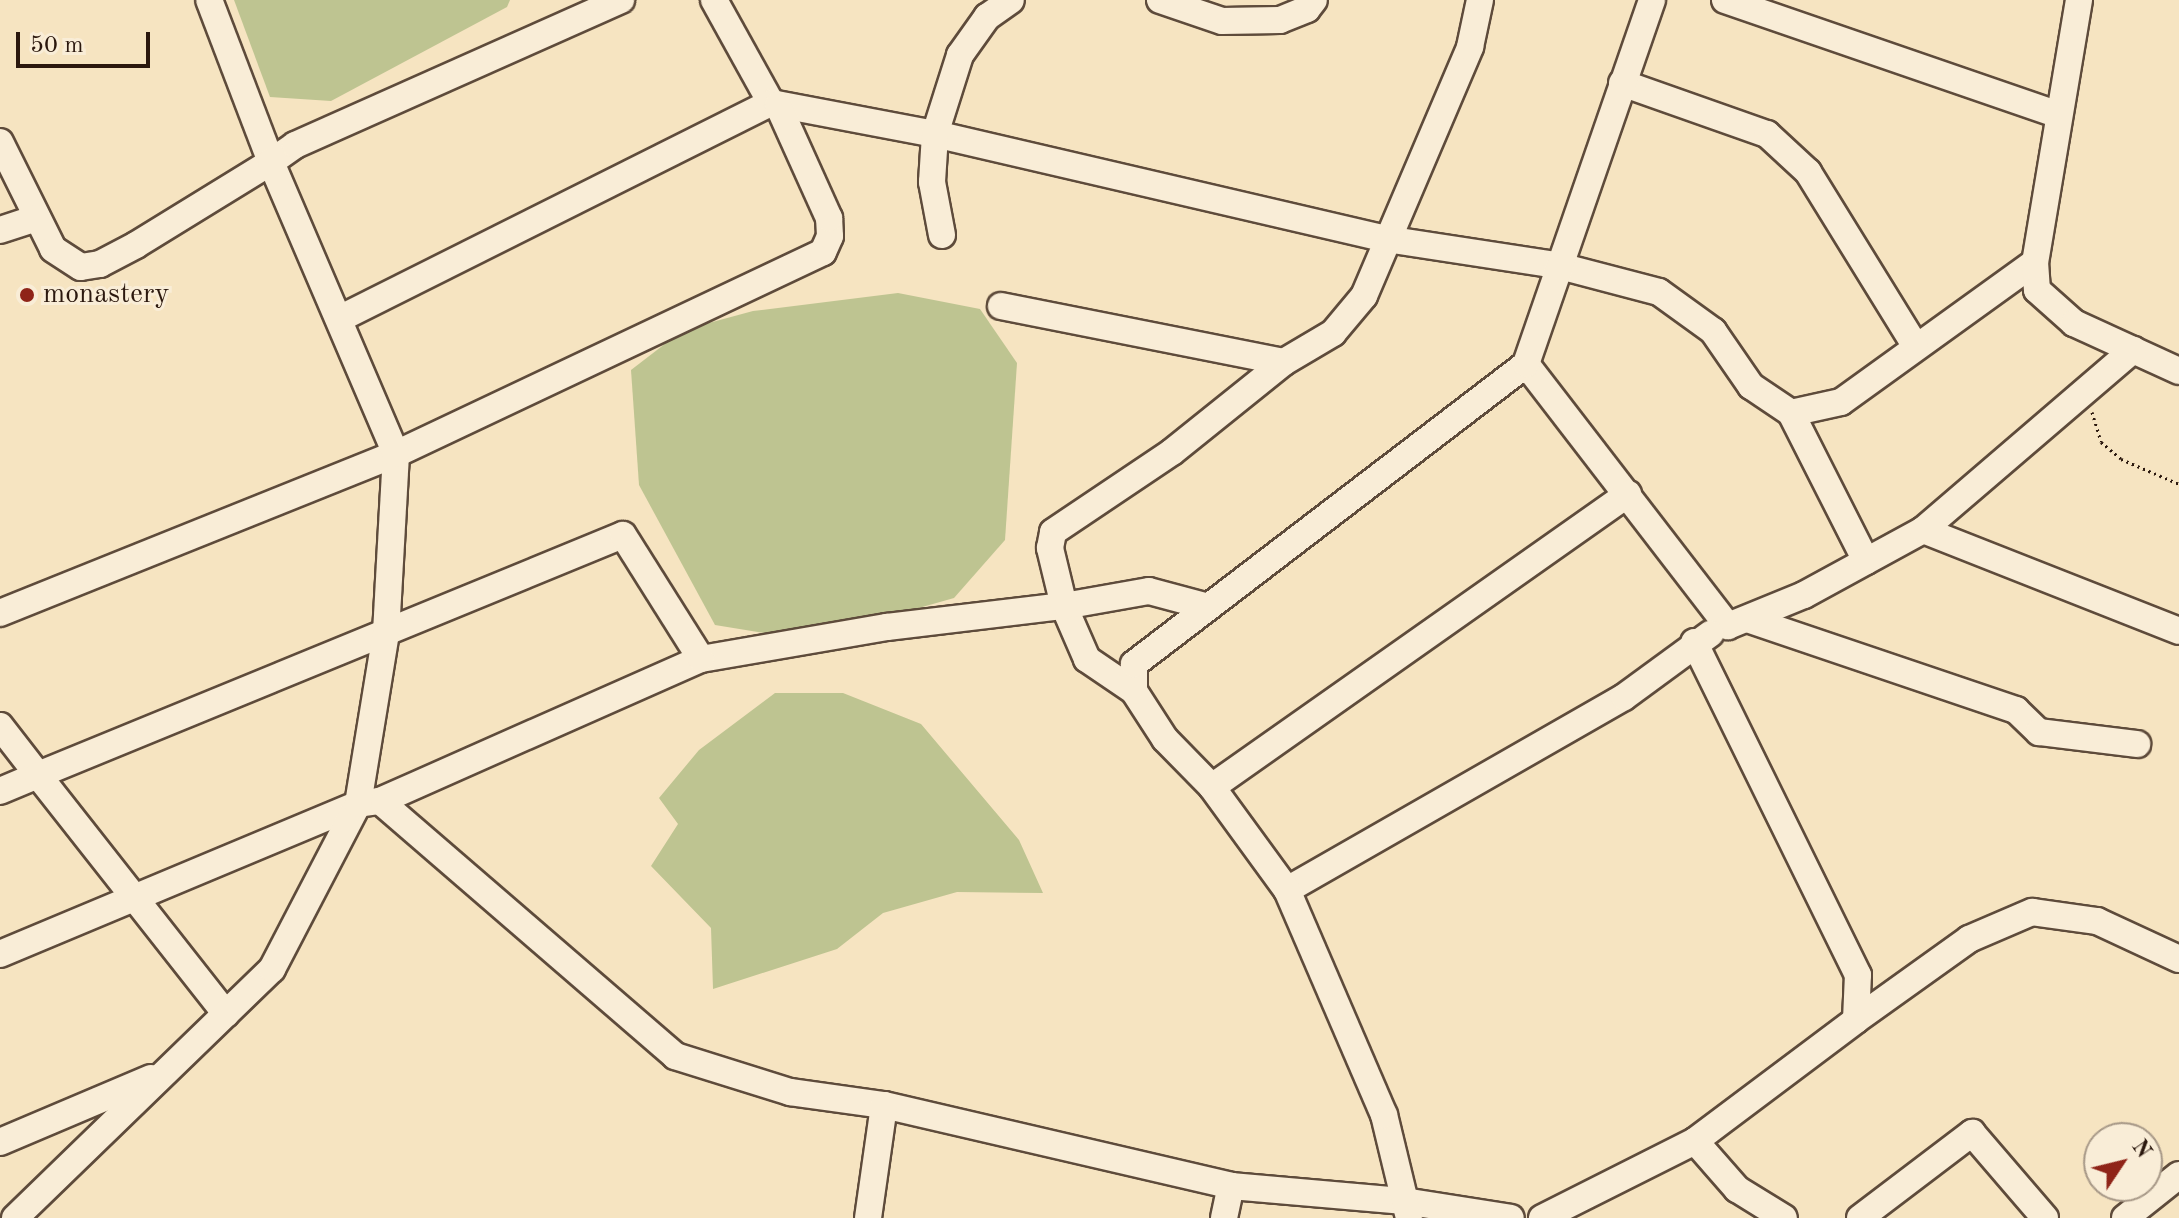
<!DOCTYPE html>
<html>
<head>
<meta charset="utf-8">
<style>
	body { margin:0 }
	#map { position:relative; width:2179px; height:1218px; overflow:hidden; background:#f6e4c1; font-family:"Old Standard TT",serif }
	div>[style] { position:absolute }
	[style*='--x'] { left:calc(var(--x)*1px); top:calc(var(--y)*1px); width:calc(var(--w)*1px); rotate:calc(var(--a)*1deg) }
	.green>* { inset:0; background:#bec491 }
	.path>* { height:3px; margin-top:-1.5px; transform-origin:0; background:repeating-linear-gradient(90deg,#2b180e 0 2px,transparent 0 6px) }
	.roads { filter:drop-shadow(2px 0 #5e4b3b) drop-shadow(-2px 0 #5e4b3b) drop-shadow(0 2px #5e4b3b) drop-shadow(0 -2px #5e4b3b) }
	.minor>* { height:26px; margin:-13px; padding:0 13px; transform-origin:13px; border-radius:13px; background:#f9edd7 }
	.dots>* { width:22px; height:22px; translate:-50% -50%; box-sizing:border-box; border:4px solid #f9edd7; border-radius:50% }
	span { translate:-50% -50%; white-space:nowrap; text-align:center; line-height:1.15; -webkit-text-stroke:6px #f9edd7; paint-order:stroke }
	.poi-label { font-size:28px; color:#2b180e }
	.left { translate:0 -50%; text-align:left }
	.north { position:absolute; left:2083px; top:1122px; width:80px; height:80px; box-sizing:border-box; background:#f9edd7; border:2px solid #a79887; border-radius:50%; rotate:55deg; font-size:22px; font-weight:700; line-height:32px; text-align:center; color:#2b180e }
	.north::after { content:''; display:block; margin:auto; width:28px; height:36px; background:#8f2418; clip-path:polygon(50% 0,100% 100%,50% 72%,0 100%) }
	.scale { position:absolute; left:16px; top:32px; width:134px; height:36px; box-sizing:border-box; border:4px solid #2b180e; border-top:0; padding-left:10px; font-size:24px; line-height:28px; white-space:nowrap; color:#2b180e; -webkit-text-stroke:6px #f9edd7; paint-order:stroke }
</style>
</head>
<body>
<div id="map">
	<div class="green">
		<i style="clip-path:polygon(234px 0,510px 0,507px 7px,331px 101px,270px 97px)"></i>
		<i style="clip-path:polygon(898px 293px,980px 309px,1017px 363px,1005px 540px,954px 598px,806px 640px,715px 625px,639px 485px,631px 370px,683px 330px,753px 311px)"></i>
		<i style="clip-path:polygon(775px 693px,843px 693px,921px 724px,1019px 840px,1043px 893px,957px 892px,883px 913px,837px 949px,713px 989px,711px 928px,651px 866px,678px 824px,659px 798px,699px 750px)"></i>
	</div>
	<div class="path">
		<i style="--x:2092;--y:412;--w:31;--a:73"></i>
		<i style="--x:2101;--y:442;--w:26;--a:40"></i>
		<i style="--x:2121;--y:459;--w:63;--a:23.3"></i>
	</div>
	<div class="roads">
		<div class="minor">
			<i style="--x:714;--y:0;--w:118;--a:61"></i>
			<i style="--x:771;--y:103;--w:167;--a:10.7"></i>
			<i style="--x:935;--y:134;--w:463;--a:13.1"></i>
			<i style="--x:1386;--y:239;--w:172;--a:8.7"></i>
			<i style="--x:1556;--y:265;--w:106;--a:14.7"></i>
			<i style="--x:1659;--y:292;--w:67;--a:35.8"></i>
			<i style="--x:1713;--y:331;--w:67;--a:55.4"></i>
			<i style="--x:1751;--y:386;--w:48;--a:34"></i>
			<i style="--x:1791;--y:413;--w:51;--a:-12.4"></i>
			<i style="--x:1841;--y:402;--w:239;--a:-35.8"></i>
			<i style="--x:1160;--y:0;--w:65;--a:18.7"></i>
			<i style="--x:1222;--y:21;--w:58;--a:-1"></i>
			<i style="--x:1280;--y:20;--w:29;--a:-22"></i>
			<i style="--x:1307;--y:9;--w:11;--a:-52"></i>
			<i style="--x:1725;--y:0;--w:351;--a:19"></i>
			<i style="--x:2079;--y:0;--w:266;--a:99.5"></i>
			<i style="--x:2035;--y:262;--w:28;--a:86"></i>
			<i style="--x:2037;--y:290;--w:50;--a:41.7"></i>
			<i style="--x:2074;--y:323;--w:115;--a:24.6"></i>
			<i style="--x:1622;--y:83;--w:154;--a:19.4"></i>
			<i style="--x:1767;--y:134;--w:56;--a:42.8"></i>
			<i style="--x:1808;--y:172;--w:203;--a:58.3"></i>
			<i style="--x:0;--y:142;--w:119;--a:63.6"></i>
			<i style="--x:53;--y:249;--w:33;--a:33"></i>
			<i style="--x:81;--y:267;--w:19;--a:-9"></i>
			<i style="--x:100;--y:264;--w:41;--a:-27.8"></i>
			<i style="--x:136;--y:245;--w:158;--a:-31.6"></i>
			<i style="--x:271;--y:162;--w:173;--a:-110.9"></i>
			<i style="--x:0;--y:230;--w:39;--a:-18"></i>
			<i style="--x:942;--y:235;--w:54;--a:-100.7"></i>
			<i style="--x:932;--y:182;--w:48;--a:-86.4"></i>
			<i style="--x:935;--y:134;--w:83;--a:-72.4"></i>
			<i style="--x:960;--y:55;--w:47;--a:-54.6"></i>
			<i style="--x:987;--y:17;--w:29;--a:-35"></i>
			<i style="--x:1001;--y:306;--w:288;--a:11.2"></i>
			<i style="--x:339;--y:319;--w:483;--a:-26.6"></i>
			<i style="--x:1526;--y:364;--w:331;--a:52.4"></i>
			<i style="--x:1728;--y:626;--w:82;--a:-22.2"></i>
			<i style="--x:1804;--y:595;--w:136;--a:-28.6"></i>
			<i style="--x:1923;--y:530;--w:277;--a:-40.6"></i>
			<i style="--x:1791;--y:413;--w:166;--a:63.1"></i>
			<i style="--x:1923;--y:530;--w:275;--a:21.5"></i>
			<i style="--x:0;--y:613;--w:427;--a:-21.9"></i>
			<i style="--x:396;--y:454;--w:472;--a:-25.3"></i>
			<i style="--x:823;--y:252;--w:17;--a:-66"></i>
			<i style="--x:830;--y:236;--w:18;--a:-93"></i>
			<i style="--x:829;--y:218;--w:124;--a:-114.3"></i>
			<i style="--x:1750;--y:620;--w:281;--a:18.7"></i>
			<i style="--x:2016;--y:710;--w:32;--a:44"></i>
			<i style="--x:2039;--y:732;--w:99;--a:7"></i>
			<i style="--x:1134;--y:691;--w:57;--a:-145.8"></i>
			<i style="--x:1087;--y:659;--w:58;--a:-113.5"></i>
			<i style="--x:1064;--y:606;--w:86;--a:-10"></i>
			<i style="--x:1149;--y:591;--w:58;--a:15"></i>
			<i style="--x:0;--y:726;--w:62;--a:52.2"></i>
			<i style="--x:38;--y:775;--w:41;--a:157.2"></i>
			<i style="--x:1212;--y:787;--w:509;--a:-35.16"></i>
			<i style="--x:380;--y:801;--w:390;--a:40.8"></i>
			<i style="--x:675;--y:1056;--w:121;--a:17.4"></i>
			<i style="--x:790;--y:1092;--w:95;--a:7.9"></i>
			<i style="--x:884;--y:1105;--w:356;--a:13.1"></i>
			<i style="--x:1231;--y:1186;--w:174;--a:5"></i>
			<i style="--x:1404;--y:1201;--w:108;--a:9"></i>
			<i style="--x:1287;--y:890;--w:388;--a:-29.8"></i>
			<i style="--x:1624;--y:697;--w:107;--a:-36.2"></i>
			<i style="--x:0;--y:954;--w:388;--a:-22.7"></i>
			<i style="--x:358;--y:804;--w:22;--a:-8"></i>
			<i style="--x:380;--y:801;--w:351;--a:-23.9"></i>
			<i style="--x:701;--y:659;--w:189;--a:-9.8"></i>
			<i style="--x:887;--y:627;--w:178;--a:-6.8"></i>
			<i style="--x:1064;--y:606;--w:60;--a:-103.6"></i>
			<i style="--x:1050;--y:548;--w:16;--a:-79"></i>
			<i style="--x:1053;--y:532;--w:143;--a:-33.9"></i>
			<i style="--x:1172;--y:452;--w:144;--a:-38.8"></i>
			<i style="--x:1284;--y:362;--w:57;--a:-30.6"></i>
			<i style="--x:1333;--y:333;--w:48;--a:-50"></i>
			<i style="--x:1364;--y:296;--w:271;--a:-66.9"></i>
			<i style="--x:1470;--y:47;--w:48;--a:-78"></i>
			<i style="--x:226;--y:1014;--w:304;--a:-128.2"></i>
			<i style="--x:38;--y:775;--w:632;--a:-22.31"></i>
			<i style="--x:623;--y:535;--w:146;--a:57.8"></i>
			<i style="--x:1856;--y:1020;--w:139;--a:-35.6"></i>
			<i style="--x:1969;--y:939;--w:69;--a:-23.2"></i>
			<i style="--x:2032;--y:912;--w:66;--a:7.9"></i>
			<i style="--x:2097;--y:921;--w:90;--a:24.9"></i>
			<i style="--x:1695;--y:1141;--w:64;--a:48.8"></i>
			<i style="--x:1737;--y:1189;--w:55;--a:31.7"></i>
			<i style="--x:0;--y:1142;--w:164;--a:-23"></i>
			<i style="--x:15;--y:1218;--w:358;--a:-44.1"></i>
			<i style="--x:272;--y:969;--w:186;--a:-62.5"></i>
			<i style="--x:358;--y:804;--w:173;--a:-80.7"></i>
			<i style="--x:386;--y:633;--w:179;--a:-86.8"></i>
			<i style="--x:396;--y:454;--w:318;--a:-113.2"></i>
			<i style="--x:271;--y:162;--w:29;--a:-35"></i>
			<i style="--x:295;--y:145;--w:357;--a:-24"></i>
			<i style="--x:868;--y:1218;--w:114;--a:-81.9"></i>
			<i style="--x:1224;--y:1218;--w:33;--a:-78"></i>
			<i style="--x:1409;--y:1218;--w:106;--a:-103.6"></i>
			<i style="--x:1384;--y:1115;--w:245;--a:-113.3"></i>
			<i style="--x:1287;--y:890;--w:127;--a:-126.1"></i>
			<i style="--x:1212;--y:787;--w:67;--a:-134.4"></i>
			<i style="--x:1165;--y:739;--w:57;--a:-122.9"></i>
			<i style="--x:1134;--y:691;--w:27;--a:-90"></i>
			<i style="--x:1134;--y:664;--w:494;--a:-37.4"></i>
			<i style="--x:1526;--y:364;--w:385;--a:-70.9"></i>
			<i style="--x:1542;--y:1218;--w:171;--a:-26.7"></i>
			<i style="--x:1695;--y:1141;--w:201;--a:-36.9"></i>
			<i style="--x:1856;--y:1020;--w:45;--a:-87.5"></i>
			<i style="--x:1858;--y:975;--w:371;--a:-116.2"></i>
			<i style="--x:1860;--y:1218;--w:141;--a:-37.2"></i>
			<i style="--x:1972;--y:1133;--w:112;--a:49.3"></i>
			<i style="--x:2125;--y:1218;--w:69;--a:-38.5"></i>
		</div>
	</div>
	<div class="dots">
		<i style="left:27px;top:295px;background:#8f2418"></i>
	</div>
	<div class="poi-label">
		<span class="left" style="left:43px;top:295px">monastery</span>
	</div>
	<div class="north">N</div>
	<div class="scale">50 m</div>
</div>
</body>
</html>
